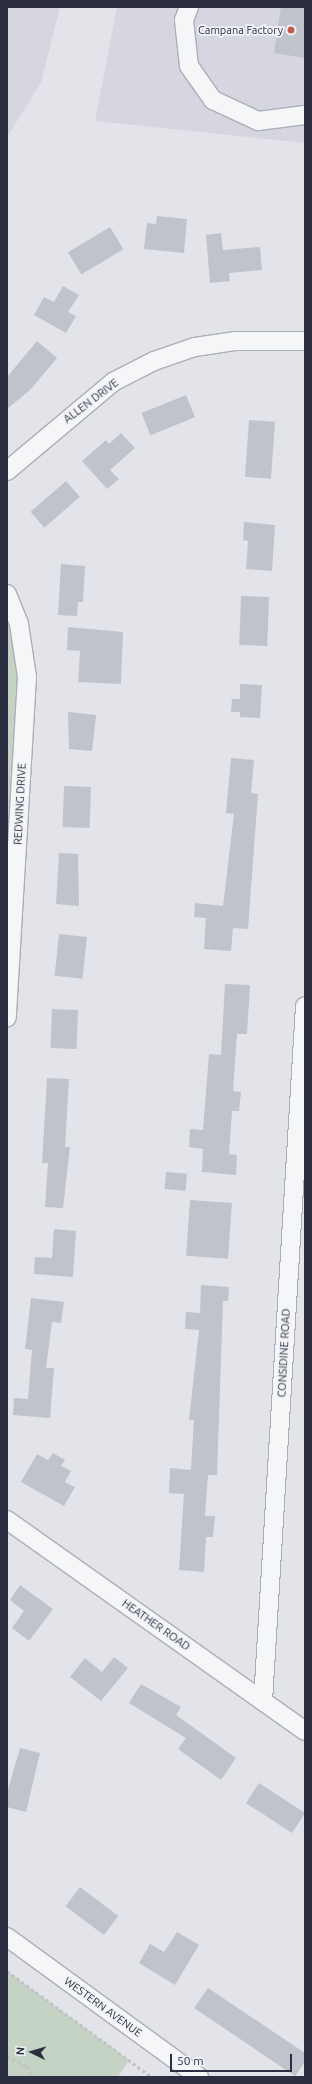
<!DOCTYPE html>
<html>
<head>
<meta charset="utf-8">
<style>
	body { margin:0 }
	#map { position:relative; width:312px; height:2084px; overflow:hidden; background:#e3e4ea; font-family:Ubuntu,sans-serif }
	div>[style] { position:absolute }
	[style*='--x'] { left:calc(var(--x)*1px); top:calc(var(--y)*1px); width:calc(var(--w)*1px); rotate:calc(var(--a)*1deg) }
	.built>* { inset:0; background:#d5d6df }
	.green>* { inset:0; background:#c5d3c5 }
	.building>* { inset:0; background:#c0c2cc; transform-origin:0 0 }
	.path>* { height:2.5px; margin-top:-1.25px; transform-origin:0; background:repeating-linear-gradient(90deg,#c1c2c8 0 3px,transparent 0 6px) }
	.roads { filter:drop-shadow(1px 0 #acaeb7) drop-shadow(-1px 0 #acaeb7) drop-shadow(0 1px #acaeb7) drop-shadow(0 -1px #acaeb7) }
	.minor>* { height:18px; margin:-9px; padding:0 9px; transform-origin:9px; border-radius:9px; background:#f5f6f8 }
	.dots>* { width:11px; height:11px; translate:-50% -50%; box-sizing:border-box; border:2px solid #f2f3f7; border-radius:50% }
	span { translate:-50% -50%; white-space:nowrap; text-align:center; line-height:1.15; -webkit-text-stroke:3.5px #f2f3f7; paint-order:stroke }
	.poi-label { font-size:11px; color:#2c2f41 }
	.right { translate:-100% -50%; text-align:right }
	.street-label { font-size:11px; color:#2c2f41 }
	.frame { position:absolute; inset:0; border:8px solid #2c2f41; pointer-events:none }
	.north { position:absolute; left:12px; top:2032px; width:40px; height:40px; -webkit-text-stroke:3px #f2f3f7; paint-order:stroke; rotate:275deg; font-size:11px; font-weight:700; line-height:16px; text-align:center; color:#2c2f41 }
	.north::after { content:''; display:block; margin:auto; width:14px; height:18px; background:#2c2f41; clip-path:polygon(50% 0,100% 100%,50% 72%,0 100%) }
	.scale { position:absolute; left:170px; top:2054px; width:122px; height:18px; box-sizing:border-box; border:2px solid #2c2f41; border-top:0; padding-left:5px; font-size:12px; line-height:14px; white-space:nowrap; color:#2c2f41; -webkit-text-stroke:3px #f2f3f7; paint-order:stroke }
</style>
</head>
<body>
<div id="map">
	<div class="built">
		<i style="clip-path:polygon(7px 7px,60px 7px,41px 83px,7px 137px)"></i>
		<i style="clip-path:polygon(117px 7px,305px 7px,305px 143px,95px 121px)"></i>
	</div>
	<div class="green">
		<i style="clip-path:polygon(7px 617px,18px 667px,9px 824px,7px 824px)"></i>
		<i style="clip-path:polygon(7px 1971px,129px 2060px,118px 2077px,7px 2077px)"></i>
	</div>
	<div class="building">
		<i style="clip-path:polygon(281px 7px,305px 7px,305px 58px,274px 53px)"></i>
		<i style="clip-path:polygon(157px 216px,187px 219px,184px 253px,144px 249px,147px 223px,156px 224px)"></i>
		<i style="left:110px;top:227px;width:26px;height:49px;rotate:59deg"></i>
		<i style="clip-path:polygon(221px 233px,223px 250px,260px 247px,262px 270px,229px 273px,230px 281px,210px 283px,206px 235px)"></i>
		<i style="clip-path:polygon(63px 286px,79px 295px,68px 312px,76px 316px,66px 333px,34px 315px,44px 297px,54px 302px)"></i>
		<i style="clip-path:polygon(37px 341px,57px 358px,30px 390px,7px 409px,7px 377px)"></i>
		<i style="left:186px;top:395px;width:24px;height:48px;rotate:68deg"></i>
		<i style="left:249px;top:420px;width:26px;height:57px;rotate:4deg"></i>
		<i style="clip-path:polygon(121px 433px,135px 448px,110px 470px,119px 479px,107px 489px,82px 461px,106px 440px,109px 444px)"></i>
		<i style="left:66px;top:481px;width:21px;height:47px;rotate:49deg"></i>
		<i style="clip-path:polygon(244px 522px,275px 525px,272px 571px,246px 569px,248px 541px,243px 540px)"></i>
		<i style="clip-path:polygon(61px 564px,85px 566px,83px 602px,78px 602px,77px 616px,58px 615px)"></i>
		<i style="left:241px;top:596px;width:28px;height:49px;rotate:2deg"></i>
		<i style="clip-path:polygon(68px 627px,123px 632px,121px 684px,78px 682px,80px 651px,67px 650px)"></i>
		<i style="clip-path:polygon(240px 684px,262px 685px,260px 718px,240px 717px,240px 712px,231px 712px,232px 699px,240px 699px)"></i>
		<i style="clip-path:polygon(68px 712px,96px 715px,92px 751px,69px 749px)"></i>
		<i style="clip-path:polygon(231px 758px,254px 760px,251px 793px,258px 794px,248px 929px,233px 928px,231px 951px,204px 949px,206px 918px,194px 917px,195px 903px,223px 906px,234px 814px,226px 813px)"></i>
		<i style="left:64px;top:786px;width:27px;height:41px;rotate:2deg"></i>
		<i style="clip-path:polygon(59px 853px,78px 854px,79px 906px,56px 904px)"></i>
		<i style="left:59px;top:934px;width:28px;height:42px;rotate:6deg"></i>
		<i style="clip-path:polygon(225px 984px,250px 985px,247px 1034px,237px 1034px,233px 1091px,241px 1092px,239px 1111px,232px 1111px,229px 1154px,237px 1155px,236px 1175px,202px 1172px,203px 1149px,189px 1147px,190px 1129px,203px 1130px,209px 1054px,221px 1055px)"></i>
		<i style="left:52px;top:1009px;width:26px;height:39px;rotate:2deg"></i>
		<i style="clip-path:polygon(47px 1078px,69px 1079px,65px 1147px,70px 1147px,63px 1208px,45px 1207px,48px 1163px,42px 1163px)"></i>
		<i style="left:166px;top:1172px;width:21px;height:17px;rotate:5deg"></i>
		<i style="left:190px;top:1200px;width:42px;height:56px;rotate:4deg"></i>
		<i style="clip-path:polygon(54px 1229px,76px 1231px,73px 1277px,34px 1274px,35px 1257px,52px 1258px)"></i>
		<i style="clip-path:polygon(201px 1285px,229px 1287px,228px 1301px,223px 1301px,217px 1475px,208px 1475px,205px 1516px,215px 1516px,213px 1537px,206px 1537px,204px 1572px,179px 1570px,184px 1494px,169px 1493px,170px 1468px,191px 1470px,194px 1420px,189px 1420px,199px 1330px,185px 1329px,186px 1312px,200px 1313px)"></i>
		<i style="clip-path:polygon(31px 1298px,64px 1302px,61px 1323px,52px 1322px,46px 1368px,54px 1368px,50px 1418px,13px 1415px,14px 1398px,28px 1399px,32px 1350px,25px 1349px)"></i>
		<i style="clip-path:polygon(53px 1453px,65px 1460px,61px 1466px,71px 1471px,65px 1482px,75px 1487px,64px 1506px,21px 1482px,37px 1454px,48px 1460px)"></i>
		<i style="clip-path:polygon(20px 1585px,53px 1609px,29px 1641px,12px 1628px,24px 1611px,10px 1600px)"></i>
		<i style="clip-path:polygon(114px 1657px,128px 1668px,101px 1701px,70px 1677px,85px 1658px,102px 1672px)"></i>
		<i style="clip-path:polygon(141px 1684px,181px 1707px,176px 1715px,236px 1758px,221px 1780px,178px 1749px,186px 1738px,129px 1703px)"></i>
		<i style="clip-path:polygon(20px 1748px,40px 1753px,26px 1812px,7px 1807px,7px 1793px)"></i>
		<i style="left:259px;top:1783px;width:55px;height:24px;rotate:33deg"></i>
		<i style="left:80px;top:1887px;width:48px;height:24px;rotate:37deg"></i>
		<i style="clip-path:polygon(177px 1932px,199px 1945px,175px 1985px,139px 1963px,150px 1944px,164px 1952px)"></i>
		<i style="clip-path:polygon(208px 1988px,305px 2053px,305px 2062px,295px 2076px,194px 2008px)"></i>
	</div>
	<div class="path">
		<i style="--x:7;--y:1971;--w:180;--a:36.2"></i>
		<i style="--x:7;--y:2056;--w:22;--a:27"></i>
		<i style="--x:27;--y:2066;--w:12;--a:66"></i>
	</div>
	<div class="roads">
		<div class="minor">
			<i style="--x:189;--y:7;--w:14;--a:111"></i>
			<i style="--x:184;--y:20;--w:46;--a:83.8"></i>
			<i style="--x:189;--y:66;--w:42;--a:54.8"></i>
			<i style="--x:213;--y:100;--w:50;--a:25"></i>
			<i style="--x:258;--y:121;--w:47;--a:-7.3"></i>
			<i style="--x:7;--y:471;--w:138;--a:-40"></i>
			<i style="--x:113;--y:382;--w:46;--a:-27.1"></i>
			<i style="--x:154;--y:361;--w:43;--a:-18.9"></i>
			<i style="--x:195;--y:347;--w:40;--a:-8.5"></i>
			<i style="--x:235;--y:341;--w:70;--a:0"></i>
			<i style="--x:7;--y:594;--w:32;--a:68"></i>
			<i style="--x:19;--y:624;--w:54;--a:81.4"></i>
			<i style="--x:27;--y:677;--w:341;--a:93.4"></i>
			<i style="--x:7;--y:1520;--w:365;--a:35.3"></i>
			<i style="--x:263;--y:1701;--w:696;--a:-86.54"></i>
			<i style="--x:7;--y:1937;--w:238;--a:36.1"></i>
		</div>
	</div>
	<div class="dots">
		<i style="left:291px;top:30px;background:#c35d53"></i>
	</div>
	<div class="poi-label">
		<span class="right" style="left:283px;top:30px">Campana Factory</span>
	</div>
	<div class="street-label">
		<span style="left:91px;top:401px;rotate:-37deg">ALLEN DRIVE</span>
		<span style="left:20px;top:804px;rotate:-87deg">REDWING DRIVE</span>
		<span style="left:284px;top:1353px;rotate:-87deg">CONSIDINE ROAD</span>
		<span style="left:156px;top:1625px;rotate:35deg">HEATHER ROAD</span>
		<span style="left:103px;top:2007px;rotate:36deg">WESTERN AVENUE</span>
	</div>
	<div class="frame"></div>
	<div class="north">N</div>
	<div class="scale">50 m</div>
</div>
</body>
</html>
